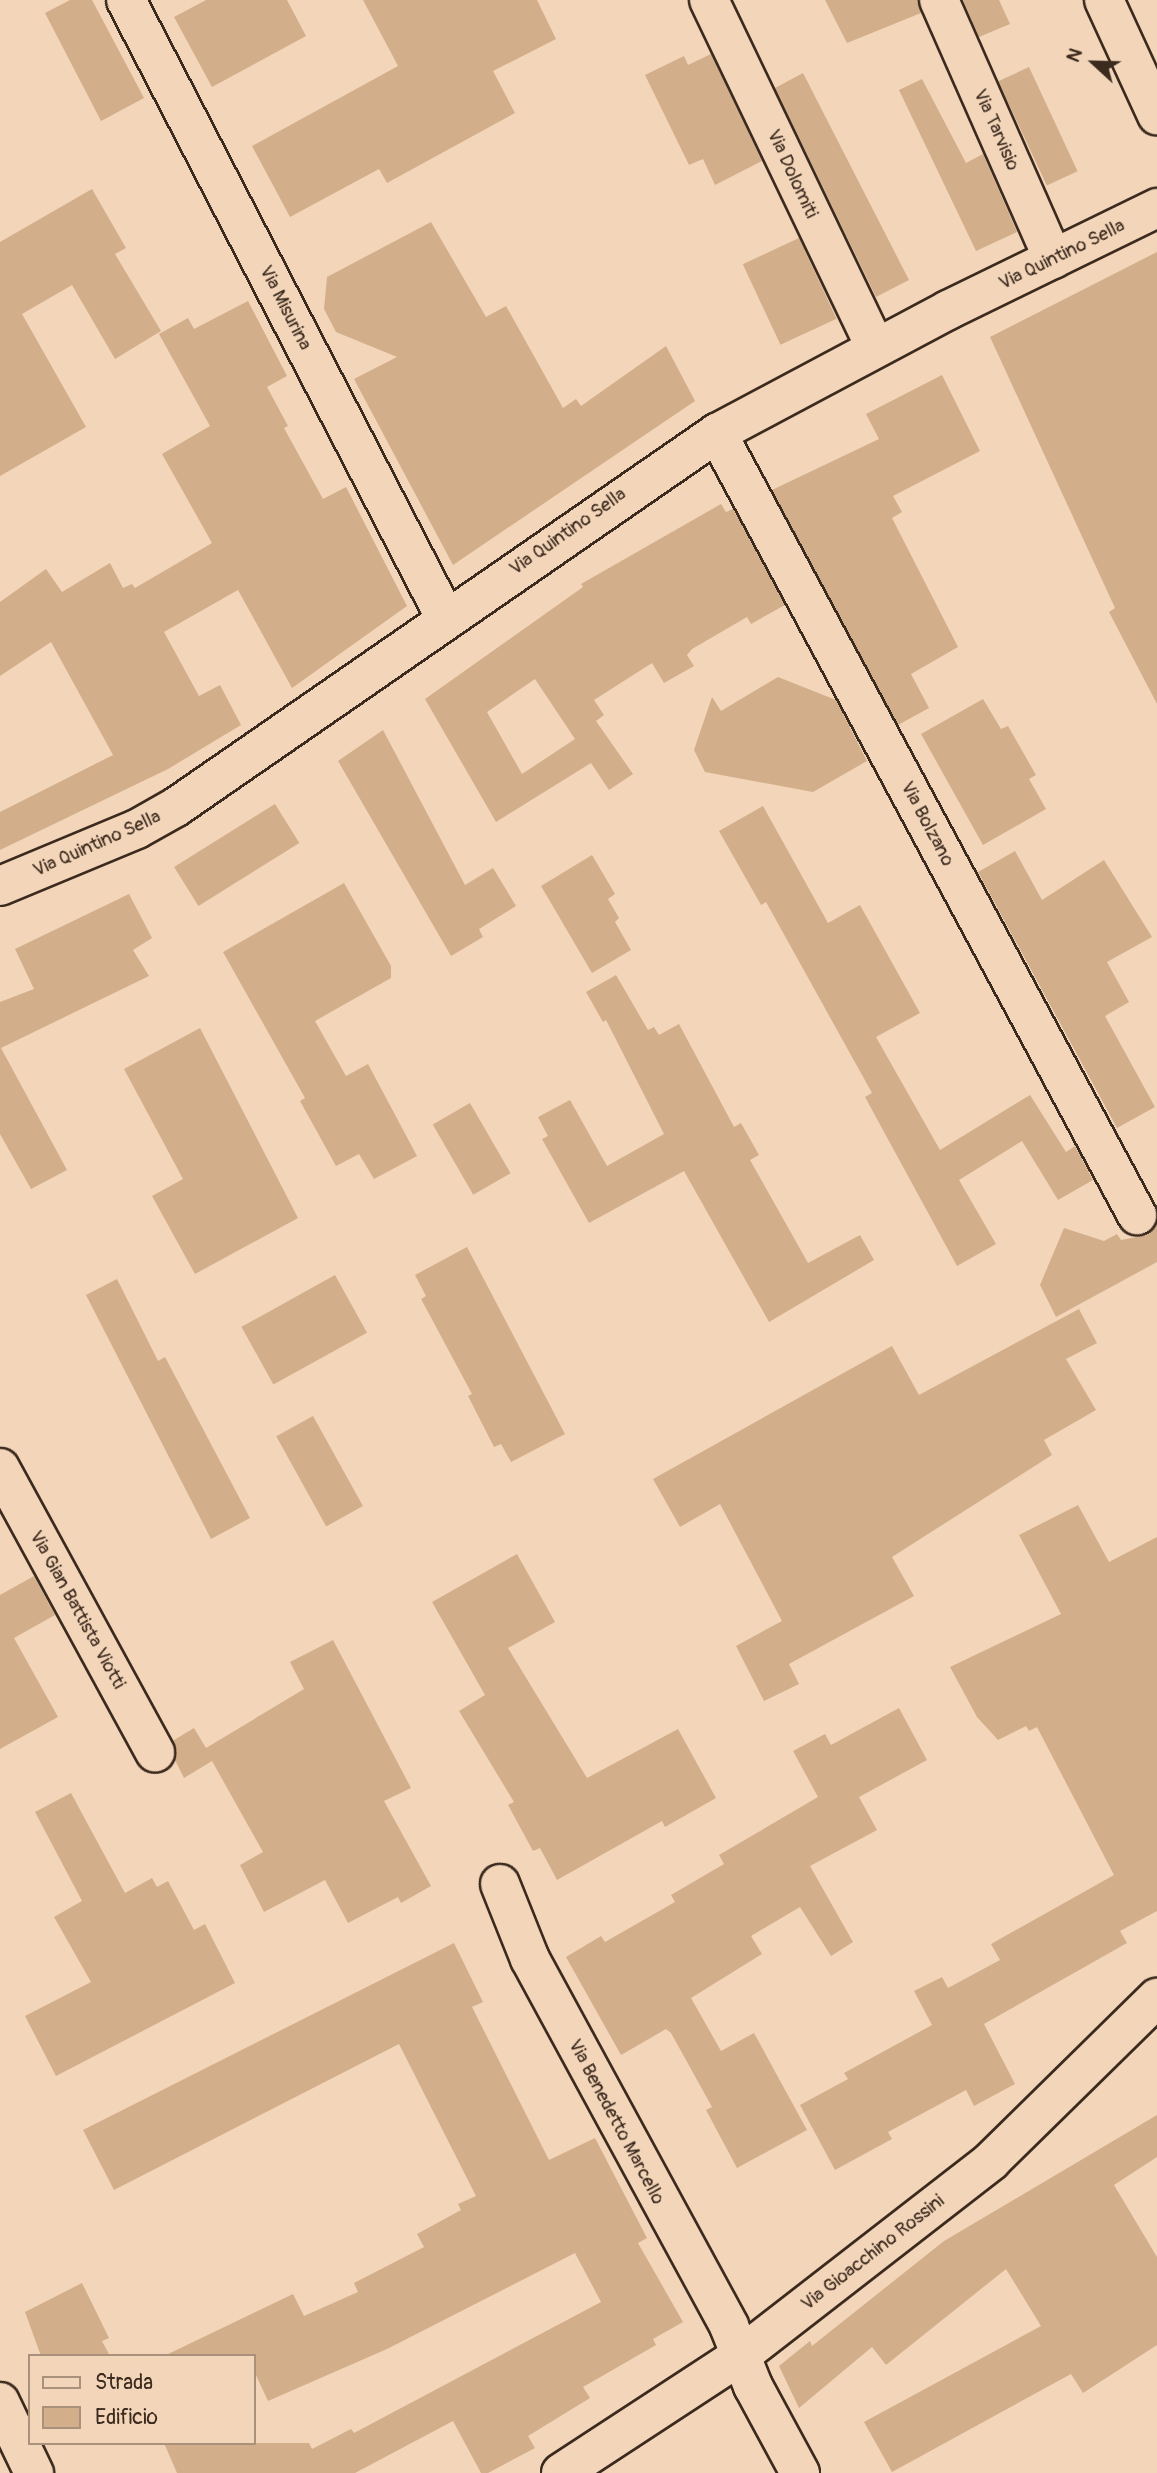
<!DOCTYPE html>
<html>
<head>
<meta charset="utf-8">
<style>
	body { margin:0 }
	#map { position:relative; width:1157px; height:2473px; overflow:hidden; background:#f3d5b9; font-family:Pangolin,sans-serif }
	div>[style] { position:absolute }
	[style*='--x'] { left:calc(var(--x)*1px); top:calc(var(--y)*1px); width:calc(var(--w)*1px); rotate:calc(var(--a)*1deg) }
	.building>* { inset:0; background:#d2af8a; transform-origin:0 0 }
	.roads { filter:drop-shadow(2px 0 #3b2a1e) drop-shadow(-2px 0 #3b2a1e) drop-shadow(0 2px #3b2a1e) drop-shadow(0 -2px #3b2a1e) }
	.minor>* { height:38px; margin:-19px; padding:0 19px; transform-origin:19px; border-radius:19px; background:#f3d5b9 }
	span { translate:-50% -50%; white-space:nowrap; text-align:center; line-height:1.15; -webkit-text-stroke:6px #f3d5b9; paint-order:stroke }
	.street-label { font-size:19px; color:#3b2a1e }
	.legend { position:absolute; left:28px; top:2354px; width:228px; height:91px; box-sizing:border-box; background:#f3d5b9; border:2px solid #a9917b; margin:0; padding:9px 12px; list-style:none; font-size:21px; color:#3b2a1e }
	.legend li { display:flex; align-items:center; gap:14px; height:35px }
	.legend b { width:35px; border:2px solid #a9917b }
	.north { position:absolute; left:1059px; top:28px; width:70px; height:70px; -webkit-text-stroke:5px #f3d5b9; paint-order:stroke; rotate:292deg; font-size:19px; font-weight:700; line-height:28px; text-align:center; color:#3b2a1e }
	.north::after { content:''; display:block; margin:auto; width:24px; height:32px; background:#3b2a1e; clip-path:polygon(50% 0,100% 100%,50% 72%,0 100%) }
</style>
</head>
<body>
<div id="map">
	<div class="building">
		<i style="clip-path:polygon(70px 0,92px 0,144px 98px,101px 121px,45px 13px)"></i>
		<i style="clip-path:polygon(206px 0,287px 0,306px 36px,212px 87px,174px 17px)"></i>
		<i style="clip-path:polygon(363px 0,537px 0,556px 39px,493px 71px,515px 113px,387px 183px,379px 169px,290px 217px,252px 146px,398px 66px)"></i>
		<i style="clip-path:polygon(825px 0,918px 0,921px 13px,847px 43px)"></i>
		<i style="clip-path:polygon(963px 0,999px 0,1010px 24px,979px 37px)"></i>
		<i style="clip-path:polygon(711px 54px,762px 161px,715px 185px,703px 159px,689px 165px,645px 75px,684px 56px,688px 65px)"></i>
		<i style="left:1029px;top:67px;width:115px;height:34px;rotate:65deg"></i>
		<i style="clip-path:polygon(803px 73px,909px 280px,876px 297px,775px 88px)"></i>
		<i style="clip-path:polygon(922px 79px,966px 163px,983px 154px,1017px 232px,976px 251px,899px 90px)"></i>
		<i style="clip-path:polygon(92px 189px,126px 248px,115px 254px,161px 331px,115px 359px,72px 285px,22px 314px,86px 427px,0 476px,0 242px)"></i>
		<i style="clip-path:polygon(431px 222px,486px 317px,506px 306px,563px 408px,576px 399px,581px 406px,666px 346px,695px 401px,453px 565px,354px 379px,397px 357px,336px 332px,324px 309px,327px 277px)"></i>
		<i style="left:799px;top:238px;width:89px;height:62px;rotate:65deg"></i>
		<i style="clip-path:polygon(1157px 252px,1157px 704px,1109px 612px,1115px 608px,990px 337px)"></i>
		<i style="clip-path:polygon(248px 301px,287px 376px,267px 387px,288px 426px,284px 428px,323px 499px,346px 487px,407px 606px,292px 688px,238px 590px,164px 632px,199px 696px,220px 685px,241px 725px,168px 769px,0 850px,0 812px,113px 755px,51px 642px,0 676px,0 602px,46px 569px,62px 592px,110px 563px,123px 588px,132px 584px,135px 588px,212px 543px,162px 454px,210px 426px,159px 334px,188px 318px,194px 329px)"></i>
		<i style="clip-path:polygon(942px 375px,980px 451px,893px 496px,902px 512px,892px 518px,958px 647px,911px 674px,929px 708px,898px 725px,772px 490px,879px 439px,866px 414px)"></i>
		<i style="clip-path:polygon(evenodd,721px 504px,726px 512px,733px 509px,785px 605px,751px 624px,747px 617px,692px 649px,687px 655px,694px 666px,664px 683px,652px 663px,594px 700px,604px 715px,596px 721px,633px 774px,609px 790px,591px 763px,496px 822px,425px 699px,583px 587px,581px 584px,721px 504px,535px 679px,575px 739px,522px 774px,487px 712px,535px 679px)"></i>
		<i style="clip-path:polygon(778px 677px,836px 700px,867px 761px,813px 792px,705px 772px,694px 750px,712px 697px,721px 711px)"></i>
		<i style="clip-path:polygon(983px 699px,1001px 729px,1008px 726px,1036px 775px,1029px 779px,1046px 809px,983px 845px,921px 734px)"></i>
		<i style="clip-path:polygon(383px 730px,465px 885px,493px 868px,516px 906px,479px 929px,483px 937px,451px 956px,338px 761px)"></i>
		<i style="left:275px;top:804px;width:46px;height:119px;rotate:58deg"></i>
		<i style="clip-path:polygon(763px 806px,828px 923px,860px 905px,920px 1013px,876px 1037px,940px 1150px,1030px 1095px,1066px 1152px,1075px 1146px,1093px 1180px,1058px 1200px,1022px 1141px,959px 1180px,996px 1244px,957px 1266px,865px 1097px,872px 1093px,766px 902px,761px 905px,719px 831px)"></i>
		<i style="clip-path:polygon(1015px 851px,1042px 900px,1104px 860px,1152px 937px,1107px 962px,1129px 1002px,1105px 1016px,1155px 1107px,1117px 1128px,978px 872px)"></i>
		<i style="clip-path:polygon(592px 855px,615px 894px,608px 899px,619px 918px,615px 922px,631px 950px,592px 973px,541px 886px)"></i>
		<i style="clip-path:polygon(344px 883px,391px 966px,391px 978px,315px 1021px,346px 1076px,368px 1064px,417px 1156px,374px 1179px,359px 1154px,336px 1166px,300px 1101px,305px 1098px,223px 952px)"></i>
		<i style="clip-path:polygon(129px 894px,152px 938px,133px 950px,149px 976px,1px 1048px,67px 1170px,31px 1189px,0 1134px,0 1002px,34px 989px,15px 949px)"></i>
		<i style="clip-path:polygon(616px 975px,648px 1030px,654px 1027px,659px 1035px,679px 1024px,734px 1127px,741px 1123px,759px 1155px,750px 1160px,808px 1263px,860px 1235px,874px 1260px,769px 1322px,684px 1171px,589px 1223px,542px 1139px,548px 1136px,538px 1117px,570px 1100px,607px 1166px,664px 1134px,606px 1020px,603px 1022px,586px 992px)"></i>
		<i style="clip-path:polygon(200px 1028px,298px 1218px,195px 1274px,152px 1196px,183px 1179px,124px 1069px)"></i>
		<i style="left:470px;top:1103px;width:81px;height:43px;rotate:60deg"></i>
		<i style="clip-path:polygon(1157px 1222px,1157px 1262px,1056px 1317px,1040px 1285px,1064px 1228px,1104px 1241px,1117px 1234px,1121px 1240px,1147px 1235px)"></i>
		<i style="clip-path:polygon(467px 1247px,565px 1434px,511px 1462px,501px 1444px,494px 1447px,468px 1396px,472px 1394px,421px 1299px,426px 1296px,415px 1275px)"></i>
		<i style="left:335px;top:1275px;width:66px;height:107px;rotate:61deg"></i>
		<i style="clip-path:polygon(117px 1279px,158px 1361px,165px 1357px,250px 1518px,211px 1539px,86px 1295px)"></i>
		<i style="clip-path:polygon(1079px 1309px,1097px 1343px,1066px 1359px,1096px 1410px,1044px 1440px,1052px 1455px,892px 1557px,914px 1596px,789px 1664px,799px 1684px,764px 1701px,736px 1646px,782px 1621px,720px 1504px,680px 1527px,653px 1479px,892px 1346px,919px 1395px)"></i>
		<i style="left:313px;top:1416px;width:103px;height:42px;rotate:61deg"></i>
		<i style="clip-path:polygon(1078px 1505px,1109px 1562px,1157px 1537px,1157px 1911px,1120px 1931px,1127px 1943px,984px 2024px,1015px 2084px,974px 2106px,966px 2090px,888px 2132px,892px 2139px,835px 2170px,800px 2105px,848px 2079px,844px 2073px,932px 2025px,914px 1991px,942px 1977px,948px 1988px,1000px 1960px,991px 1944px,1114px 1875px,1037px 1727px,1029px 1731px,1026px 1726px,998px 1740px,977px 1717px,950px 1667px,1061px 1614px,1019px 1535px)"></i>
		<i style="clip-path:polygon(517px 1554px,555px 1622px,508px 1648px,587px 1778px,678px 1729px,716px 1798px,665px 1827px,662px 1821px,557px 1880px,540px 1848px,533px 1851px,508px 1805px,514px 1802px,459px 1711px,485px 1695px,432px 1602px)"></i>
		<i style="clip-path:polygon(34px 1576px,55px 1615px,14px 1638px,58px 1717px,0 1749px,0 1595px)"></i>
		<i style="clip-path:polygon(333px 1640px,411px 1788px,384px 1801px,431px 1886px,401px 1903px,398px 1897px,348px 1923px,325px 1880px,264px 1912px,240px 1865px,263px 1852px,212px 1761px,184px 1778px,175px 1760px,174px 1740px,194px 1728px,206px 1748px,304px 1689px,290px 1662px)"></i>
		<i style="clip-path:polygon(899px 1708px,927px 1760px,859px 1797px,877px 1830px,810px 1866px,853px 1942px,831px 1956px,800px 1907px,751px 1936px,762px 1954px,691px 1998px,721px 2051px,754px 2033px,807px 2130px,737px 2168px,706px 2110px,712px 2107px,671px 2033px,666px 2029px,621px 2055px,566px 1957px,601px 1936px,605px 1942px,675px 1902px,671px 1895px,724px 1864px,719px 1855px,818px 1797px,793px 1751px,825px 1734px,831px 1745px)"></i>
		<i style="clip-path:polygon(71px 1793px,125px 1893px,152px 1878px,157px 1887px,168px 1881px,194px 1930px,205px 1924px,235px 1983px,56px 2076px,25px 2016px,91px 1982px,54px 1917px,82px 1901px,35px 1812px)"></i>
		<i style="clip-path:polygon(454px 1943px,483px 2002px,472px 2007px,549px 2160px,595px 2138px,647px 2238px,638px 2243px,683px 2322px,653px 2339px,656px 2345px,583px 2387px,590px 2398px,528px 2436px,535px 2448px,488px 2473px,481px 2473px,453px 2421px,355px 2473px,177px 2473px,164px 2443px,309px 2443px,312px 2449px,351px 2429px,354px 2433px,601px 2302px,575px 2253px,387px 2349px,268px 2401px,254px 2371px,254px 2356px,164px 2356px,293px 2294px,304px 2316px,358px 2292px,354px 2283px,424px 2247px,417px 2234px,461px 2210px,458px 2204px,476px 2196px,399px 2044px,114px 2190px,83px 2130px)"></i>
		<i style="clip-path:polygon(1157px 2115px,1157px 2157px,1114px 2185px,1157px 2257px,1157px 2345px,1083px 2393px,1071px 2374px,892px 2472px,864px 2422px,1041px 2326px,1006px 2269px,886px 2365px,872px 2347px,799px 2408px,779px 2366px,810px 2341px,812px 2346px,944px 2241px)"></i>
		<i style="clip-path:polygon(82px 2283px,109px 2338px,102px 2341px,110px 2356px,41px 2356px,25px 2312px)"></i>
	</div>
	<div class="roads">
		<div class="minor">
			<i style="--x:126;--y:0;--w:695;--a:62.66"></i>
			<i style="--x:709;--y:0;--w:385;--a:64.4"></i>
			<i style="--x:939;--y:0;--w:283;--a:66.2"></i>
			<i style="--x:1104;--y:0;--w:127;--a:65.3"></i>
			<i style="--x:717;--y:433;--w:888;--a:61.76"></i>
			<i style="--x:0;--y:886;--w:148;--a:-22.6"></i>
			<i style="--x:137;--y:829;--w:45;--a:-29.4"></i>
			<i style="--x:176;--y:807;--w:658;--a:-34.66"></i>
			<i style="--x:717;--y:433;--w:262;--a:-28"></i>
			<i style="--x:948;--y:310;--w:233;--a:-26"></i>
			<i style="--x:0;--y:1468;--w:324;--a:61.4"></i>
			<i style="--x:500;--y:1884;--w:81;--a:68.2"></i>
			<i style="--x:530;--y:1959;--w:417;--a:61.5"></i>
			<i style="--x:729;--y:2326;--w:65;--a:68.2"></i>
			<i style="--x:753;--y:2386;--w:99;--a:61.6"></i>
			<i style="--x:0;--y:2402;--w:79;--a:64.4"></i>
			<i style="--x:561;--y:2473;--w:214;--a:-33.2"></i>
			<i style="--x:740;--y:2356;--w:318;--a:-37.8"></i>
			<i style="--x:991;--y:2161;--w:233;--a:-44.5"></i>
		</div>
	</div>
	<div class="street-label">
		<span style="left:996px;top:130px;rotate:66deg">Via Tarvisio</span>
		<span style="left:792px;top:174px;rotate:65deg">Via Dolomiti</span>
		<span style="left:1062px;top:255px;rotate:-26deg">Via Quintino Sella</span>
		<span style="left:285px;top:308px;rotate:63deg">Via Misurina</span>
		<span style="left:568px;top:532px;rotate:-35deg">Via Quintino Sella</span>
		<span style="left:927px;top:824px;rotate:62deg">Via Bolzano</span>
		<span style="left:97px;top:844px;rotate:-24deg">Via Quintino Sella</span>
		<span style="left:77px;top:1610px;rotate:61deg">Via Gian Battista Viotti</span>
		<span style="left:616px;top:2122px;rotate:62deg">Via Benedetto Marcello</span>
		<span style="left:873px;top:2253px;rotate:-38deg">Via Gioacchino Rossini</span>
	</div>
	<ul class="legend">
	<li><b style="height:9px;background:#f3d5b9"></b>Strada</li>
	<li><b style="height:19px;background:#d2af8a"></b>Edificio</li>
	</ul>
	<div class="north">N</div>
</div>
</body>
</html>
